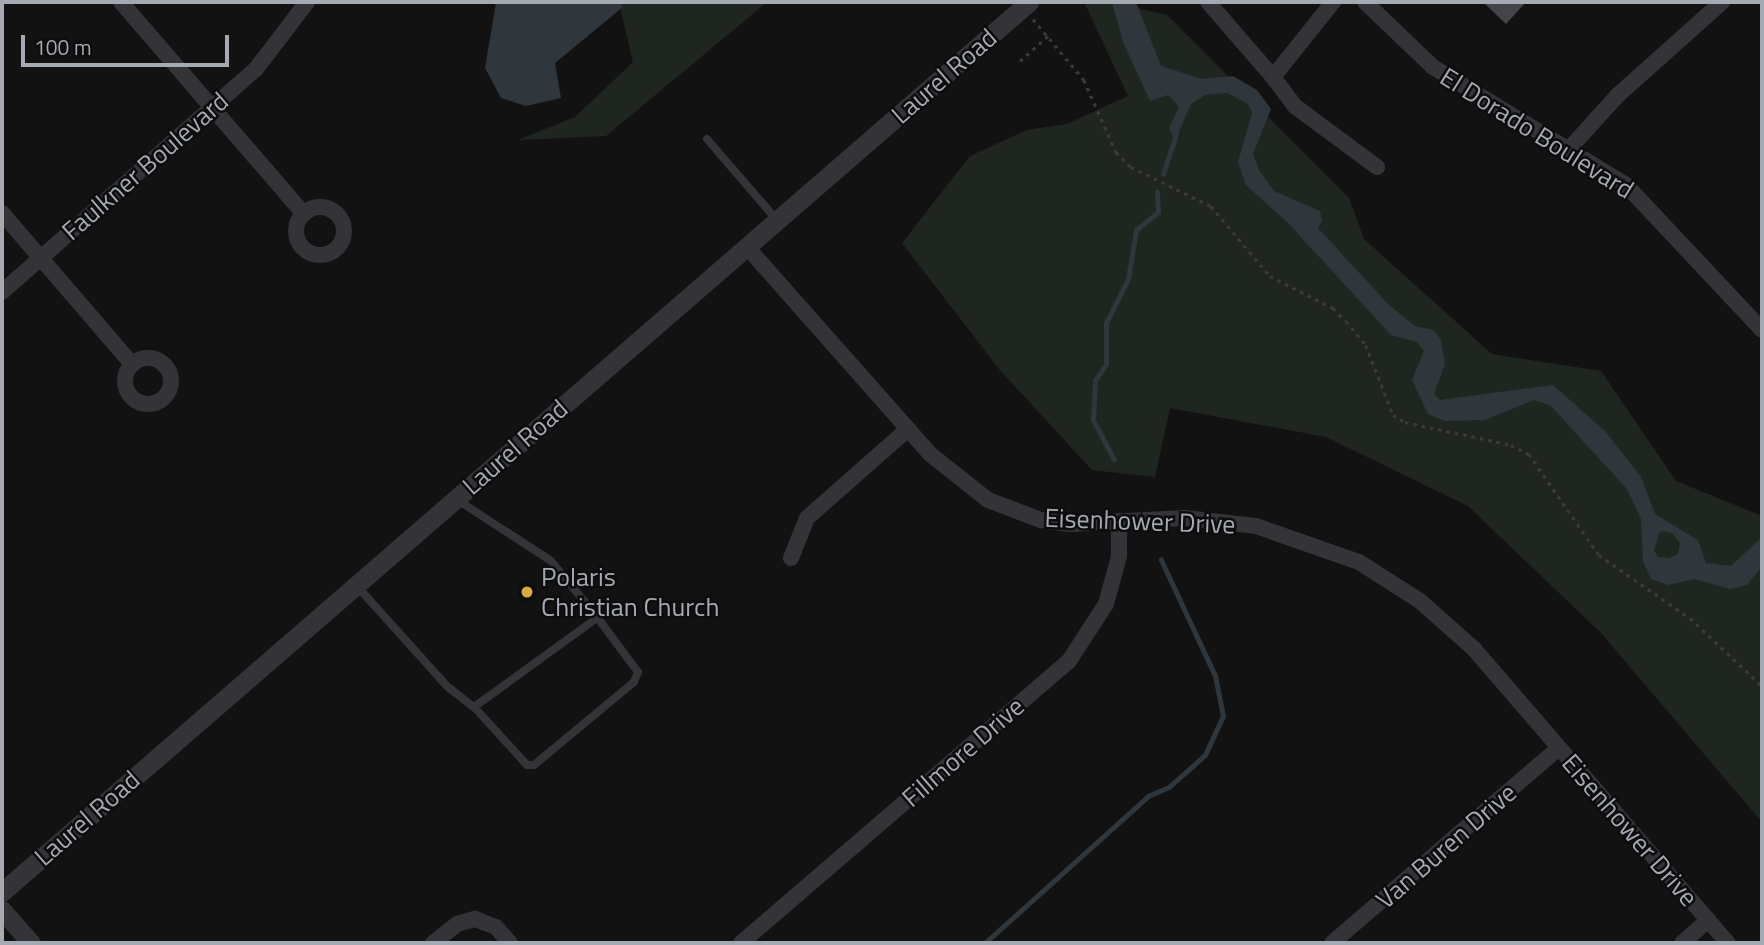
<!DOCTYPE html>
<html>
<head>
<meta charset="utf-8">
<style>
	body { margin:0 }
	#map { position:relative; width:1764px; height:945px; overflow:hidden; background:#121213; font-family:"Titillium Web",sans-serif }
	div>[style] { position:absolute }
	[style*='--x'] { left:calc(var(--x)*1px); top:calc(var(--y)*1px); width:calc(var(--w)*1px); rotate:calc(var(--a)*1deg) }
	.green>* { inset:0; background:#1f2620 }
	.water>* { inset:0; background:#2f363c }
	.stream>* { height:4.5px; margin:-2.25px; padding:0 2.25px; transform-origin:2.25px; border-radius:2.25px; background:#2f363c }
	.building>* { inset:0; background:#444548 }
	.path>* { height:2.5px; margin-top:-1.25px; transform-origin:0; background:repeating-linear-gradient(90deg,#3a3b3f 0 3.5px,transparent 0 8.5px) }
	.service>* { height:8px; margin:-4px; padding:0 4px; transform-origin:4px; border-radius:4px; background:#343438 }
	.minor>* { height:16px; margin:-8px; padding:0 8px; transform-origin:8px; border-radius:8px; background:#343438 }
	.minor>.ring { margin:-8px; padding:0; box-sizing:content-box; background:none; border:16px solid #343438; border-radius:50% }
	.tertiary>* { height:19px; margin:-9.5px; padding:0 9.5px; transform-origin:9.5px; border-radius:9.5px; background:#343438 }
	.dots>* { width:19px; height:19px; translate:-50% -50%; box-sizing:border-box; border:4px solid #0d0d0e; border-radius:50% }
	span { translate:-50% -50%; white-space:nowrap; text-align:center; line-height:1.15; -webkit-text-stroke:5px #0d0d0e; paint-order:stroke }
	.street-label { font-size:26px; color:#a5a9b2 }
	.poi-label { font-size:26px; color:#a5a9b2 }
	.left { translate:0 -50%; text-align:left }
	.frame { position:absolute; inset:0; border:4px solid #a5a9b2; pointer-events:none }
	.scale { position:absolute; left:21px; top:35px; width:208px; height:32px; box-sizing:border-box; border:4px solid #a5a9b2; border-top:0; padding-left:9px; font-size:21px; line-height:24px; white-space:nowrap; color:#a5a9b2; -webkit-text-stroke:5px #0d0d0e; paint-order:stroke }
</style>
</head>
<body>
<div id="map">
	<div class="green">
		<i style="clip-path:polygon(619px 2px,767px 2px,606px 136px,518px 140px,575px 117px,633px 62px)"></i>
		<i style="clip-path:polygon(1084px 2px,1111px 2px,1167px 15px,1349px 198px,1364px 239px,1492px 354px,1601px 371px,1676px 481px,1762px 516px,1762px 822px,1601px 633px,1468px 506px,1326px 437px,1170px 408px,1155px 477px,1092px 470px,999px 369px,902px 243px,970px 156px,1027px 130px,1067px 124px,1128px 96px)"></i>
	</div>
	<div class="water">
		<i style="clip-path:polygon(496px 2px,619px 2px,623px 7px,555px 63px,561px 98px,526px 106px,501px 98px,485px 68px)"></i>
		<i style="clip-path:polygon(evenodd,1112px 2px,1136px 2px,1161px 66px,1202px 79px,1233px 76px,1257px 90px,1271px 109px,1253px 154px,1259px 170px,1274px 191px,1320px 211px,1322px 221px,1318px 228px,1389px 305px,1415px 326px,1434px 330px,1441px 340px,1445px 364px,1434px 394px,1440px 400px,1553px 385px,1605px 431px,1641px 477px,1655px 514px,1698px 540px,1706px 563px,1731px 566px,1762px 537px,1762px 566px,1747px 585px,1730px 589px,1694px 579px,1668px 585px,1651px 579px,1643px 561px,1641px 519px,1627px 489px,1550px 405px,1534px 400px,1485px 420px,1445px 421px,1428px 414px,1412px 380px,1424px 351px,1417px 342px,1391px 335px,1288px 223px,1246px 185px,1238px 162px,1252px 113px,1248px 104px,1227px 93px,1205px 95px,1191px 104px,1175px 141px,1169px 128px,1179px 107px,1168px 95px,1150px 101px,1123px 42px,1112px 2px,1660px 531px,1672px 533px,1680px 543px,1678px 554px,1669px 558px,1658px 557px,1654px 550px,1660px 531px)"></i>
	</div>
	<div class="stream">
		<i style="--x:1163;--y:174;--w:41;--a:-71.6"></i>
		<i style="--x:1114;--y:460;--w:45;--a:-117.7"></i>
		<i style="--x:1093;--y:420;--w:39;--a:-87"></i>
		<i style="--x:1095;--y:381;--w:20;--a:-57"></i>
		<i style="--x:1106;--y:364;--w:41;--a:-90"></i>
		<i style="--x:1106;--y:323;--w:49;--a:-63.4"></i>
		<i style="--x:1128;--y:279;--w:50;--a:-80.7"></i>
		<i style="--x:1136;--y:230;--w:28;--a:-39"></i>
		<i style="--x:1158;--y:212;--w:20;--a:-93"></i>
		<i style="--x:985;--y:943;--w:219;--a:-42"></i>
		<i style="--x:1148;--y:796;--w:23;--a:-23"></i>
		<i style="--x:1169;--y:787;--w:48;--a:-41.6"></i>
		<i style="--x:1205;--y:755;--w:43;--a:-65.2"></i>
		<i style="--x:1223;--y:716;--w:41;--a:-101.3"></i>
		<i style="--x:1215;--y:676;--w:128;--a:-115"></i>
	</div>
	<div class="building">
		<i style="clip-path:polygon(1483px 2px,1526px 2px,1506px 24px)"></i>
	</div>
	<div class="path">
		<i style="--x:1033;--y:19;--w:80;--a:50.1"></i>
		<i style="--x:1084;--y:80;--w:79;--a:66"></i>
		<i style="--x:1116;--y:152;--w:21;--a:45"></i>
		<i style="--x:1131;--y:167;--w:89;--a:26"></i>
		<i style="--x:1211;--y:206;--w:92;--a:49.9"></i>
		<i style="--x:1270;--y:276;--w:71;--a:26.9"></i>
		<i style="--x:1333;--y:308;--w:18;--a:45"></i>
		<i style="--x:1346;--y:321;--w:31;--a:50"></i>
		<i style="--x:1366;--y:345;--w:75;--a:68.9"></i>
		<i style="--x:1393;--y:415;--w:14;--a:30"></i>
		<i style="--x:1405;--y:422;--w:108;--a:12.2"></i>
		<i style="--x:1511;--y:445;--w:20;--a:27"></i>
		<i style="--x:1529;--y:454;--w:123;--a:55.3"></i>
		<i style="--x:1599;--y:555;--w:111;--a:34.7"></i>
		<i style="--x:1690;--y:618;--w:99;--a:43.4"></i>
		<i style="--x:1020;--y:61;--w:38;--a:-42"></i>
	</div>
	<div class="service">
		<i style="--x:707;--y:139;--w:107;--a:49.2"></i>
		<i style="--x:456;--y:499;--w:113;--a:33.1"></i>
		<i style="--x:551;--y:561;--w:67;--a:50.4"></i>
		<i style="--x:594;--y:613;--w:74;--a:53.3"></i>
		<i style="--x:638;--y:672;--w:11;--a:112"></i>
		<i style="--x:634;--y:682;--w:130;--a:140.3"></i>
		<i style="--x:534;--y:765;--w:7;--a:180"></i>
		<i style="--x:527;--y:765;--w:79;--a:-132.4"></i>
		<i style="--x:474;--y:707;--w:152;--a:-35.9"></i>
		<i style="--x:356;--y:585;--w:137;--a:48"></i>
		<i style="--x:448;--y:687;--w:33;--a:38"></i>
	</div>
	<div class="minor">
		<i style="--x:121;--y:2;--w:280;--a:49.2"></i>
		<i style="--x:1208;--y:2;--w:99;--a:49.1"></i>
		<i style="--x:1273;--y:77;--w:96;--a:-51.3"></i>
		<i style="--x:1365;--y:2;--w:94;--a:43.7"></i>
		<i style="--x:1433;--y:67;--w:225;--a:31.4"></i>
		<i style="--x:1625;--y:184;--w:200;--a:46.8"></i>
		<i style="--x:1273;--y:77;--w:38;--a:53"></i>
		<i style="--x:1296;--y:107;--w:101;--a:36.5"></i>
		<i style="--x:1569;--y:149;--w:73;--a:-47.8"></i>
		<i style="--x:1618;--y:95;--w:140;--a:-41.8"></i>
		<i class="ring" style="left:296px;top:207px;width:32px;height:32px"></i>
		<i style="--x:2;--y:213;--w:199;--a:49.3"></i>
		<i style="--x:747;--y:247;--w:276;--a:48.5"></i>
		<i style="--x:930;--y:454;--w:74;--a:38.4"></i>
		<i style="--x:988;--y:500;--w:57;--a:20.7"></i>
		<i style="--x:1041;--y:520;--w:29;--a:8"></i>
		<i style="--x:1070;--y:524;--w:115;--a:-3"></i>
		<i style="--x:1185;--y:518;--w:71;--a:6.4"></i>
		<i style="--x:1256;--y:526;--w:109;--a:19.3"></i>
		<i style="--x:1359;--y:562;--w:72;--a:32.6"></i>
		<i style="--x:1420;--y:601;--w:72;--a:41.6"></i>
		<i style="--x:1474;--y:649;--w:389;--a:49.2"></i>
		<i style="--x:2;--y:292;--w:338;--a:-41.3"></i>
		<i style="--x:256;--y:69;--w:84;--a:-52.7"></i>
		<i class="ring" style="left:125px;top:358px;width:30px;height:30px"></i>
		<i style="--x:791;--y:558;--w:43;--a:-68.2"></i>
		<i style="--x:807;--y:518;--w:135;--a:-41.4"></i>
		<i style="--x:433;--y:943;--w:31;--a:-38"></i>
		<i style="--x:457;--y:924;--w:19;--a:-16"></i>
		<i style="--x:475;--y:919;--w:22;--a:21"></i>
		<i style="--x:496;--y:927;--w:21;--a:49"></i>
		<i style="--x:741;--y:943;--w:433;--a:-40.7"></i>
		<i style="--x:1069;--y:661;--w:68;--a:-57"></i>
		<i style="--x:1106;--y:604;--w:50;--a:-74.8"></i>
		<i style="--x:1119;--y:556;--w:35;--a:-90"></i>
		<i style="--x:1332;--y:943;--w:299;--a:-40.7"></i>
		<i style="--x:1682;--y:943;--w:35;--a:-41"></i>
	</div>
	<div class="tertiary">
		<i style="--x:2;--y:892;--w:1359;--a:-40.91"></i>
		<i style="--x:2;--y:910;--w:44;--a:48.7"></i>
	</div>
	<div class="dots">
		<i style="left:527px;top:592px;background:#dcaa42"></i>
	</div>
	<div class="street-label">
		<span style="left:944px;top:76px;rotate:-41deg">Laurel Road</span>
		<span style="left:1537px;top:133px;rotate:32deg">El Dorado Boulevard</span>
		<span style="left:145px;top:166px;rotate:-41deg">Faulkner Boulevard</span>
		<span style="left:515px;top:447px;rotate:-41deg">Laurel Road</span>
		<span style="left:1140px;top:521px;rotate:2deg">Eisenhower Drive</span>
		<span style="left:963px;top:752px;rotate:-41deg">Fillmore Drive</span>
		<span style="left:87px;top:818px;rotate:-41deg">Laurel Road</span>
		<span style="left:1630px;top:830px;rotate:49deg">Eisenhower Drive</span>
		<span style="left:1446px;top:846px;rotate:-41deg">Van Buren Drive</span>
	</div>
	<div class="poi-label">
		<span class="left" style="left:541px;top:592px">Polaris<br>Christian Church</span>
	</div>
	<div class="frame"></div>
	<div class="scale">100 m</div>
</div>
</body>
</html>
